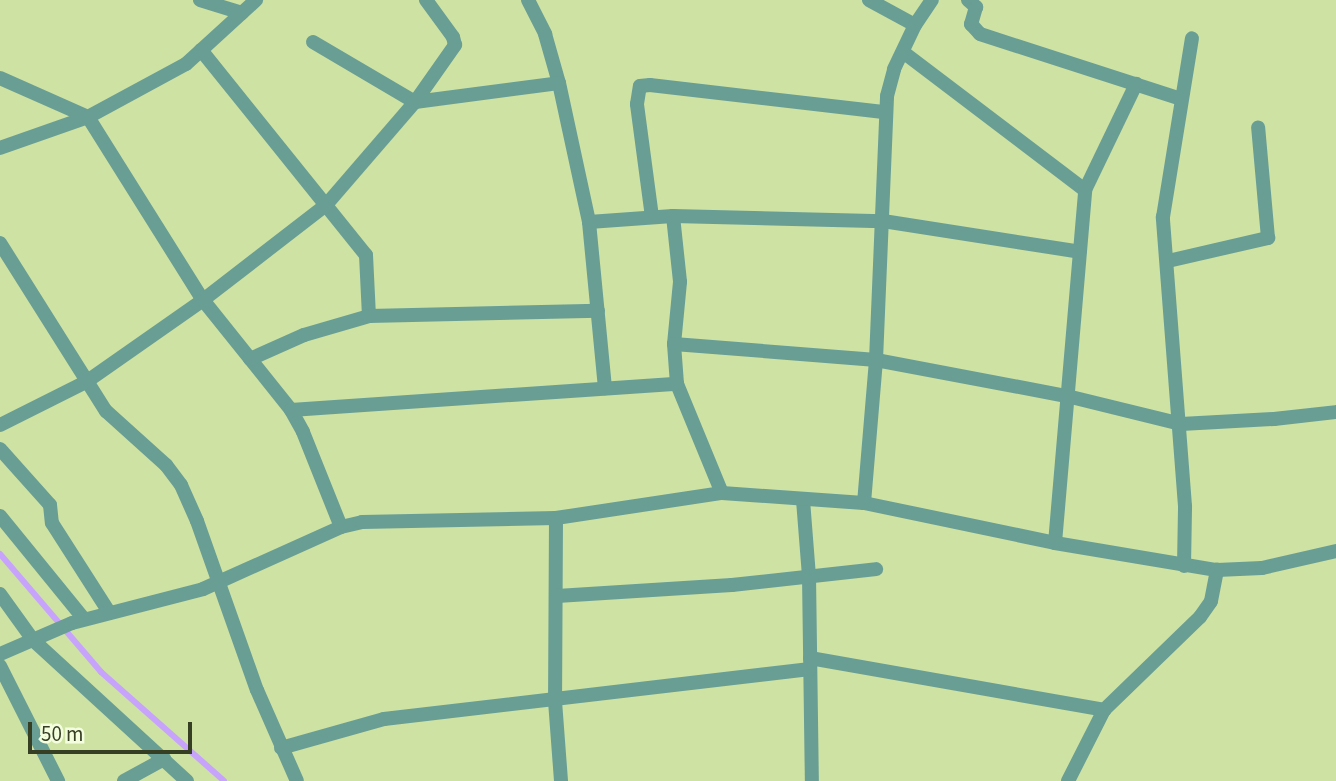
<!DOCTYPE html>
<html>
<head>
<meta charset="utf-8">
<style>
	body { margin:0 }
	#map { position:relative; width:1336px; height:781px; overflow:hidden; background:#cee2a3; font-family:"Source Sans 3",sans-serif }
	div>[style] { position:absolute }
	[style*='--x'] { left:calc(var(--x)*1px); top:calc(var(--y)*1px); width:calc(var(--w)*1px); rotate:calc(var(--a)*1deg) }
	.stream>* { height:6px; margin:-3px; padding:0 3px; transform-origin:3px; border-radius:3px; background:#c7a3fc }
	.minor>* { height:14px; margin:-7px; padding:0 7px; transform-origin:7px; border-radius:7px; background:#699e95 }
	span { translate:-50% -50%; white-space:nowrap; text-align:center; line-height:1.15; -webkit-text-stroke:5px #f4fedf; paint-order:stroke }
	.scale { position:absolute; left:28px; top:722px; width:164px; height:32px; box-sizing:border-box; border:4px solid #363e24; border-top:0; padding-left:9px; font-size:21px; line-height:24px; white-space:nowrap; color:#363e24; -webkit-text-stroke:5px #f4fedf; paint-order:stroke }
</style>
</head>
<body>
<div id="map">
	<div class="stream">
		<i style="--x:0;--y:554;--w:155;--a:49.4"></i>
		<i style="--x:101;--y:672;--w:164;--a:41.5"></i>
	</div>
	<div class="minor">
		<i style="--x:200;--y:0;--w:44;--a:17.2"></i>
		<i style="--x:528;--y:0;--w:38;--a:63"></i>
		<i style="--x:545;--y:34;--w:51;--a:74.1"></i>
		<i style="--x:559;--y:83;--w:142;--a:77.8"></i>
		<i style="--x:589;--y:222;--w:167;--a:84.5"></i>
		<i style="--x:869;--y:0;--w:52;--a:28.5"></i>
		<i style="--x:968;--y:0;--w:11;--a:41"></i>
		<i style="--x:976;--y:7;--w:18;--a:106"></i>
		<i style="--x:971;--y:24;--w:13;--a:48"></i>
		<i style="--x:980;--y:34;--w:211;--a:17.9"></i>
		<i style="--x:313;--y:42;--w:118;--a:30.5"></i>
		<i style="--x:415;--y:102;--w:145;--a:-7.5"></i>
		<i style="--x:201;--y:50;--w:263;--a:51.2"></i>
		<i style="--x:366;--y:255;--w:61;--a:87.2"></i>
		<i style="--x:903;--y:52;--w:228;--a:37.2"></i>
		<i style="--x:0;--y:78;--w:96;--a:23.9"></i>
		<i style="--x:88;--y:117;--w:216;--a:57.9"></i>
		<i style="--x:203;--y:300;--w:141;--a:51.3"></i>
		<i style="--x:291;--y:410;--w:25;--a:61"></i>
		<i style="--x:303;--y:432;--w:102;--a:68.2"></i>
		<i style="--x:0;--y:148;--w:93;--a:-19.4"></i>
		<i style="--x:88;--y:117;--w:111;--a:-28.4"></i>
		<i style="--x:186;--y:64;--w:95;--a:-42.4"></i>
		<i style="--x:673;--y:216;--w:66;--a:83.9"></i>
		<i style="--x:680;--y:282;--w:62;--a:95.5"></i>
		<i style="--x:674;--y:344;--w:40;--a:85.7"></i>
		<i style="--x:677;--y:384;--w:118;--a:67.6"></i>
		<i style="--x:652;--y:217;--w:114;--a:-97.6"></i>
		<i style="--x:637;--y:104;--w:18;--a:-81"></i>
		<i style="--x:640;--y:86;--w:10;--a:-6"></i>
		<i style="--x:650;--y:85;--w:237;--a:6.6"></i>
		<i style="--x:589;--y:222;--w:84;--a:-4.1"></i>
		<i style="--x:673;--y:216;--w:210;--a:1.4"></i>
		<i style="--x:883;--y:221;--w:199;--a:8.9"></i>
		<i style="--x:0;--y:243;--w:199;--a:57.8"></i>
		<i style="--x:106;--y:411;--w:81;--a:42"></i>
		<i style="--x:166;--y:465;--w:25;--a:53"></i>
		<i style="--x:181;--y:485;--w:39;--a:66"></i>
		<i style="--x:197;--y:521;--w:179;--a:70.5"></i>
		<i style="--x:257;--y:690;--w:99;--a:66.3"></i>
		<i style="--x:1168;--y:261;--w:103;--a:-13"></i>
		<i style="--x:1268;--y:238;--w:111;--a:-95.1"></i>
		<i style="--x:674;--y:344;--w:203;--a:4.5"></i>
		<i style="--x:876;--y:360;--w:194;--a:10.7"></i>
		<i style="--x:1067;--y:396;--w:117;--a:13.8"></i>
		<i style="--x:1181;--y:424;--w:93;--a:-3.1"></i>
		<i style="--x:1274;--y:419;--w:62;--a:-6.4"></i>
		<i style="--x:250;--y:359;--w:59;--a:-24"></i>
		<i style="--x:304;--y:335;--w:68;--a:-16.3"></i>
		<i style="--x:369;--y:316;--w:229;--a:-1.3"></i>
		<i style="--x:291;--y:410;--w:387;--a:-3.9"></i>
		<i style="--x:0;--y:425;--w:96;--a:-26.6"></i>
		<i style="--x:86;--y:382;--w:143;--a:-35"></i>
		<i style="--x:203;--y:300;--w:155;--a:-37.7"></i>
		<i style="--x:326;--y:205;--w:136;--a:-49.2"></i>
		<i style="--x:415;--y:102;--w:70;--a:-54.9"></i>
		<i style="--x:455;--y:45;--w:8;--a:-104"></i>
		<i style="--x:453;--y:37;--w:46;--a:-126.1"></i>
		<i style="--x:0;--y:449;--w:75;--a:48.2"></i>
		<i style="--x:50;--y:505;--w:18;--a:84"></i>
		<i style="--x:52;--y:523;--w:106;--a:57.4"></i>
		<i style="--x:803;--y:500;--w:76;--a:85.5"></i>
		<i style="--x:809;--y:576;--w:205;--a:89.2"></i>
		<i style="--x:864;--y:503;--w:144;--a:-85.2"></i>
		<i style="--x:876;--y:360;--w:264;--a:-87.6"></i>
		<i style="--x:887;--y:96;--w:28;--a:-75"></i>
		<i style="--x:894;--y:69;--w:49;--a:-64.5"></i>
		<i style="--x:915;--y:25;--w:30;--a:-56"></i>
		<i style="--x:0;--y:516;--w:133;--a:50.8"></i>
		<i style="--x:556;--y:518;--w:183;--a:90.3"></i>
		<i style="--x:555;--y:701;--w:80;--a:85.7"></i>
		<i style="--x:1055;--y:543;--w:354;--a:-85.1"></i>
		<i style="--x:1085;--y:190;--w:118;--a:-64.3"></i>
		<i style="--x:1184;--y:566;--w:60;--a:-89"></i>
		<i style="--x:1185;--y:506;--w:290;--a:-94.4"></i>
		<i style="--x:1163;--y:217;--w:181;--a:-80.8"></i>
		<i style="--x:0;--y:594;--w:57;--a:54.3"></i>
		<i style="--x:33;--y:640;--w:209;--a:42.5"></i>
		<i style="--x:557;--y:596;--w:175;--a:-3.6"></i>
		<i style="--x:732;--y:585;--w:145;--a:-6.3"></i>
		<i style="--x:0;--y:654;--w:78;--a:-23.3"></i>
		<i style="--x:72;--y:623;--w:135;--a:-14.5"></i>
		<i style="--x:203;--y:589;--w:151;--a:-24.2"></i>
		<i style="--x:341;--y:527;--w:22;--a:-13"></i>
		<i style="--x:362;--y:522;--w:194;--a:-1.2"></i>
		<i style="--x:556;--y:518;--w:168;--a:-8.6"></i>
		<i style="--x:722;--y:493;--w:142;--a:4"></i>
		<i style="--x:864;--y:503;--w:195;--a:11.8"></i>
		<i style="--x:1055;--y:543;--w:164;--a:9.5"></i>
		<i style="--x:1217;--y:570;--w:45;--a:-2.5"></i>
		<i style="--x:1262;--y:568;--w:76;--a:-12.9"></i>
		<i style="--x:810;--y:658;--w:299;--a:10"></i>
		<i style="--x:0;--y:666;--w:129;--a:63.2"></i>
		<i style="--x:281;--y:748;--w:107;--a:-15.7"></i>
		<i style="--x:384;--y:719;--w:429;--a:-6.7"></i>
		<i style="--x:124;--y:781;--w:46;--a:-28.8"></i>
		<i style="--x:1068;--y:781;--w:80;--a:-63.1"></i>
		<i style="--x:1104;--y:710;--w:134;--a:-44.1"></i>
		<i style="--x:1200;--y:617;--w:19;--a:-55"></i>
		<i style="--x:1211;--y:601;--w:32;--a:-79"></i>
	</div>
	<div class="scale">50 m</div>
</div>
</body>
</html>
